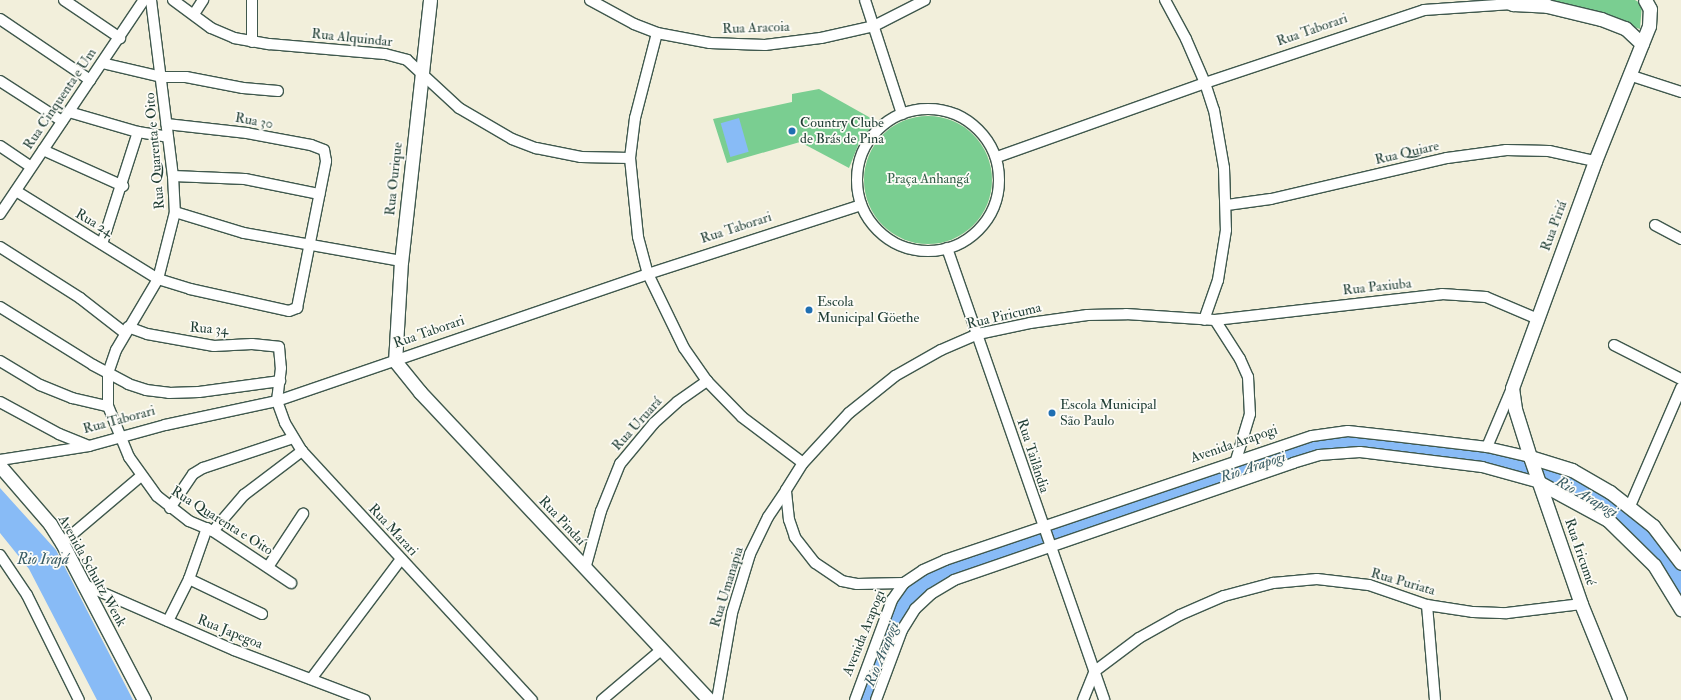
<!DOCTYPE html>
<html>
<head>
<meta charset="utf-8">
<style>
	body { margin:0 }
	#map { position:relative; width:1681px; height:700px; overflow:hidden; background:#f2efdb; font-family:"IM FELL Double Pica",serif }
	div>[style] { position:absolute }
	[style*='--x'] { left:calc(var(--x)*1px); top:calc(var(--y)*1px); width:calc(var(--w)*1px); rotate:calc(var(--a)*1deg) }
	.green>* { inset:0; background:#7ace91 }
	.round { border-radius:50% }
	.water>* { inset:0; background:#88bbf6; transform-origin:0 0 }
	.river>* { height:19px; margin:-9.5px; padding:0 9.5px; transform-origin:9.5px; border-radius:9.5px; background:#88bbf6 }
	.roads { filter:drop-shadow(1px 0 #3f584d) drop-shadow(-1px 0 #3f584d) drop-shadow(0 1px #3f584d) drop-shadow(0 -1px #3f584d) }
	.minor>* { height:10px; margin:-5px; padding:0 5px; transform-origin:5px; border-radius:5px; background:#fff }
	.minor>.ring { margin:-5px; padding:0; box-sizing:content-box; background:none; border:10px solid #fff; border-radius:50% }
	.tertiary>* { height:13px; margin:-6.5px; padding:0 6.5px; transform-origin:6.5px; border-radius:6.5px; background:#fff }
	.dots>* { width:11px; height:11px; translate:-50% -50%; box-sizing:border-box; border:2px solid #fdfcf7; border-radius:50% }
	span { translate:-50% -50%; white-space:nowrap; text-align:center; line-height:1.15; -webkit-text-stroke:3.5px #fdfcf7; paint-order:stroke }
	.street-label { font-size:14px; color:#1f3d34 }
	.poi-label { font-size:14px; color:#1f3d34 }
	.left { translate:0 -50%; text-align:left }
	.park-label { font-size:14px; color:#36614b }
	.water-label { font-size:15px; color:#395c64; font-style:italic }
</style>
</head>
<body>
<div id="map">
	<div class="green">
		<i style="clip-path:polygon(1536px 0,1635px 0,1642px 4px,1640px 29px,1594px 13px)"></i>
		<i style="clip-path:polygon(819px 89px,876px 121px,859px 143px,849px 168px,800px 142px,727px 163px,713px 119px,792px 102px,792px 94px)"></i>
		<i class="round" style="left:864px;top:116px;width:128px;height:128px"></i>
	</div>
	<div class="water">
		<i style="left:739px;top:118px;width:35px;height:19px;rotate:74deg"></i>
		<i style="clip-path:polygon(0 488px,56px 550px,133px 700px,97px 700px,29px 569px,0 533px)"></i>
	</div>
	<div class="river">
		<i style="--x:863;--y:700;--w:80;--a:-68.9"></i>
		<i style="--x:892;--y:625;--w:31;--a:-58"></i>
		<i style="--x:908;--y:599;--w:29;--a:-41"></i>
		<i style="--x:930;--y:580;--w:34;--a:-26"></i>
		<i style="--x:961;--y:565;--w:82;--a:-16.2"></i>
		<i style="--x:1040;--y:542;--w:290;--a:-19.6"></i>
		<i style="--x:1313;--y:445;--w:35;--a:-8"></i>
		<i style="--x:1348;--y:440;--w:160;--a:7.5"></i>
		<i style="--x:1507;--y:461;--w:61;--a:20.2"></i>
		<i style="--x:1564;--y:482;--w:56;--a:29.7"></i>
		<i style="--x:1613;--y:510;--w:39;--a:38"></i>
		<i style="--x:1644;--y:534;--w:41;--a:52"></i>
		<i style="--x:1669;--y:566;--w:25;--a:61"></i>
	</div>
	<div class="roads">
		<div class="minor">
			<i style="--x:64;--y:0;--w:68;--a:34.2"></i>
			<i style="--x:151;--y:0;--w:177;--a:82.9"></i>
			<i style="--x:173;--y:176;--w:36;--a:87"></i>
			<i style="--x:175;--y:212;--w:69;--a:104.2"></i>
			<i style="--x:158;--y:279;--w:82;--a:120.6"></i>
			<i style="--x:116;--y:350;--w:24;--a:109"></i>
			<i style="--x:108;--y:373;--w:33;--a:90"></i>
			<i style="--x:108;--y:406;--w:55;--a:67.6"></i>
			<i style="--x:129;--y:457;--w:48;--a:54.3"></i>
			<i style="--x:157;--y:496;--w:41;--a:38"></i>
			<i style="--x:189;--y:521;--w:26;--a:23"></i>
			<i style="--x:213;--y:531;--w:94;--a:33.7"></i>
			<i style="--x:173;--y:0;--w:47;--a:36.4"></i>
			<i style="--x:211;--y:28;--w:25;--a:23"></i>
			<i style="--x:234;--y:38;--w:36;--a:10"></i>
			<i style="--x:269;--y:44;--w:116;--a:4.9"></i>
			<i style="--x:385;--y:54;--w:23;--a:15"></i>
			<i style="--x:407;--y:60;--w:71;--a:42.7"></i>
			<i style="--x:459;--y:108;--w:61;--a:30.3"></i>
			<i style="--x:512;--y:139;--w:26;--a:21"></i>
			<i style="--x:536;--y:148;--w:46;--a:11.3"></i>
			<i style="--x:581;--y:157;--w:49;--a:1.2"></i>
			<i style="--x:252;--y:0;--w:42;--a:90"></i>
			<i style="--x:590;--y:0;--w:50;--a:28.6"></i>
			<i style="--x:634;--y:24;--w:25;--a:21"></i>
			<i style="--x:657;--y:33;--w:54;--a:10.7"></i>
			<i style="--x:710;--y:43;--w:55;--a:2.1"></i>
			<i style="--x:765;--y:45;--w:56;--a:-7.1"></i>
			<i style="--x:821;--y:38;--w:54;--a:-12.8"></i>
			<i style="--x:874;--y:26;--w:57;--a:-27"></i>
			<i style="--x:865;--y:0;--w:120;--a:72"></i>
			<i style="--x:1165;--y:0;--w:44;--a:61.7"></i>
			<i style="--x:1186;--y:39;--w:48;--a:66.6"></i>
			<i style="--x:1205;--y:83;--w:28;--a:72"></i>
			<i style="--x:1214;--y:110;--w:59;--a:80.2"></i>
			<i style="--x:1224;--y:168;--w:62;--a:88.2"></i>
			<i style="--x:1226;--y:230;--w:51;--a:99.1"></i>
			<i style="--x:1218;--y:280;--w:42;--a:109.3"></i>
			<i style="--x:194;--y:14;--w:17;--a:-57"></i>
			<i style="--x:0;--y:19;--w:109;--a:34.1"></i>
			<i style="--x:657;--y:33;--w:88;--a:104.5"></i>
			<i style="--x:635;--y:118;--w:40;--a:97.1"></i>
			<i style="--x:630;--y:158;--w:79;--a:84.2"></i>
			<i style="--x:638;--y:237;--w:38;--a:75"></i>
			<i style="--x:648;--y:274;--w:82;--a:64.1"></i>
			<i style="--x:684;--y:348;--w:40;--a:55.1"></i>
			<i style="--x:707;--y:381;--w:50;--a:45.8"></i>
			<i style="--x:742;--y:417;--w:76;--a:37"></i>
			<i style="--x:102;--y:63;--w:62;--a:13.1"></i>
			<i style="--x:162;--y:77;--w:24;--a:0"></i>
			<i style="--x:186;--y:77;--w:58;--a:10.9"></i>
			<i style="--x:243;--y:88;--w:35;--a:5"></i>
			<i style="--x:1629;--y:75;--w:55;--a:18.1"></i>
			<i style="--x:0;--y:81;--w:74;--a:32.8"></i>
			<i class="ring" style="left:857px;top:109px;width:132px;height:132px"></i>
			<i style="--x:69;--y:112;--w:72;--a:16.2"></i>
			<i style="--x:138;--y:132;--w:30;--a:9"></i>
			<i style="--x:0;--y:146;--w:37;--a:34"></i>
			<i style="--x:43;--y:150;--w:88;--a:24.2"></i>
			<i style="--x:997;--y:157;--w:221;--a:-19.6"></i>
			<i style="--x:1205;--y:83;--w:231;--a:-18.4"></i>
			<i style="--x:1424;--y:10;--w:88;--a:-3.9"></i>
			<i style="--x:173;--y:176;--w:72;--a:2.4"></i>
			<i style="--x:245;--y:179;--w:76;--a:11.5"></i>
			<i style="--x:16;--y:191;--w:167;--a:31.8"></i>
			<i style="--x:158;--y:279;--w:34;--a:17"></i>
			<i style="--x:190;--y:289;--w:101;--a:12.5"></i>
			<i style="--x:289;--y:311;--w:9;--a:-21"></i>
			<i style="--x:297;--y:308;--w:150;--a:-78.8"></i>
			<i style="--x:326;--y:161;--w:11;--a:-100"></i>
			<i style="--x:324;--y:150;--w:14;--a:-159"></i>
			<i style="--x:311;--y:145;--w:65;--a:-169.4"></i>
			<i style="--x:247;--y:133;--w:81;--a:-173.6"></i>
			<i style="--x:1227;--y:205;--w:44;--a:-7.8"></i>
			<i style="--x:1271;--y:199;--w:181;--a:-13.1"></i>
			<i style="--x:1447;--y:158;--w:60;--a:-7.7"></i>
			<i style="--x:1506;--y:150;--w:43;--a:1.3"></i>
			<i style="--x:1549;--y:151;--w:47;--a:12.3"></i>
			<i style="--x:175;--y:212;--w:72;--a:16.9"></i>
			<i style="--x:244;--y:233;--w:159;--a:10.1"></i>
			<i style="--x:0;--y:214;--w:258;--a:-56.1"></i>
			<i style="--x:1655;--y:225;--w:30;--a:28"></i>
			<i style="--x:102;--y:244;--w:118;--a:-72.2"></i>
			<i style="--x:0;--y:247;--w:95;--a:32.5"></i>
			<i style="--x:80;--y:298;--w:57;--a:37.9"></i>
			<i style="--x:947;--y:248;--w:478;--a:70.8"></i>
			<i style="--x:0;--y:307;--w:110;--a:31.9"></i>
			<i style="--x:93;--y:365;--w:40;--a:28"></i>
			<i style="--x:128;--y:384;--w:19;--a:18"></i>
			<i style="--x:146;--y:390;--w:23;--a:7"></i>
			<i style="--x:169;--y:393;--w:30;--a:-2"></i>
			<i style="--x:199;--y:392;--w:82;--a:-7.7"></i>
			<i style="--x:1215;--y:320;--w:46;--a:57.3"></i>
			<i style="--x:1240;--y:359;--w:20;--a:66"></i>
			<i style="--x:1248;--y:377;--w:37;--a:87"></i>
			<i style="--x:1250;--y:414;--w:48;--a:106.9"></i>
			<i style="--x:128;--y:327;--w:20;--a:20"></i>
			<i style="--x:147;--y:334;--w:68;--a:10.2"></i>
			<i style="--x:214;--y:346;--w:38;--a:-3"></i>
			<i style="--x:252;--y:344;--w:27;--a:6"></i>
			<i style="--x:279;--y:347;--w:21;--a:85"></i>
			<i style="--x:281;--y:368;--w:33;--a:97"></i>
			<i style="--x:277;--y:401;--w:23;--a:70"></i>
			<i style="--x:285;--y:423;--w:33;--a:59"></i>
			<i style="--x:302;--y:451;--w:339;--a:47.3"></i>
			<i style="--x:1614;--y:345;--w:75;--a:26.9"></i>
			<i style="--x:0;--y:361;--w:47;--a:31"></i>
			<i style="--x:40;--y:385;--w:35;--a:22"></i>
			<i style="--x:72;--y:398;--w:37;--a:13"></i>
			<i style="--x:0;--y:402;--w:67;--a:28.5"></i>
			<i style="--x:59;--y:434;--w:32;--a:22"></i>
			<i style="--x:1487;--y:447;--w:64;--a:-67"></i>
			<i style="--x:0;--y:460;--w:90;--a:-8.9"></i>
			<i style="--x:89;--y:446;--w:79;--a:-15.4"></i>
			<i style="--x:165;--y:425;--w:115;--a:-12.1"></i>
			<i style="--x:277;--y:401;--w:392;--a:-18.9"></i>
			<i style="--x:648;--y:274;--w:224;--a:-17.9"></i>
			<i style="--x:1630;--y:506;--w:129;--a:-66.6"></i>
			<i style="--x:170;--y:508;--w:41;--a:-55.9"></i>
			<i style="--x:193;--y:474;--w:12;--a:-31"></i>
			<i style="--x:203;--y:468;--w:95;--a:-18.4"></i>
			<i style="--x:213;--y:531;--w:48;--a:-49.3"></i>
			<i style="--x:244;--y:495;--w:73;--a:-37.2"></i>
			<i style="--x:62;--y:543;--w:104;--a:-40.3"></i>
			<i style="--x:0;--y:555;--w:48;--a:56"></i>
			<i style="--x:27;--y:595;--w:117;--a:63.7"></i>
			<i style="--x:268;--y:567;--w:64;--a:-56.6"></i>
			<i style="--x:585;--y:569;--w:60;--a:-74.6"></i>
			<i style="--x:601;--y:511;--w:51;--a:-68"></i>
			<i style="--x:620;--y:464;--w:53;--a:-50.3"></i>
			<i style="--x:654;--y:423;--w:31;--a:-42"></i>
			<i style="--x:677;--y:402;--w:37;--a:-35"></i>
			<i style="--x:189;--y:579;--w:81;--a:25.6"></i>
			<i style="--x:904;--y:583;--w:47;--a:178.8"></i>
			<i style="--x:857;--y:584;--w:15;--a:-169"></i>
			<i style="--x:842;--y:581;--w:32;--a:-146"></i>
			<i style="--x:815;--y:563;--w:33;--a:-128"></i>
			<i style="--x:795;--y:537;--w:18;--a:-109"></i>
			<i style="--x:789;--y:520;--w:30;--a:-96"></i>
			<i style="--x:786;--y:490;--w:32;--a:-58"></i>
			<i style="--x:803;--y:463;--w:68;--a:-47.4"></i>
			<i style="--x:849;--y:413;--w:59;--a:-38.8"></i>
			<i style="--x:895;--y:376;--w:53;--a:-29.5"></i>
			<i style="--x:941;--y:350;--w:40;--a:-23.4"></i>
			<i style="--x:978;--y:334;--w:53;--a:-11.9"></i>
			<i style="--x:1030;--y:323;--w:58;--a:-8"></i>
			<i style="--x:1087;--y:315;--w:39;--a:-1"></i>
			<i style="--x:1126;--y:314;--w:89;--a:3.9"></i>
			<i style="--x:1215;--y:320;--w:228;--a:-6.5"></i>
			<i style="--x:1442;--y:294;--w:44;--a:3.9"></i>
			<i style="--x:1486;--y:297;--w:56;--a:22.9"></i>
			<i style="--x:85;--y:585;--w:163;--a:23.6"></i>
			<i style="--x:234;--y:650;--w:140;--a:20.9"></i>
			<i style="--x:1427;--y:605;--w:95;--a:85.2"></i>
			<i style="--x:168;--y:621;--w:47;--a:-63.4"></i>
			<i style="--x:189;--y:579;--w:54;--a:-70.6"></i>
			<i style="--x:1095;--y:671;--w:55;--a:-36.9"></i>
			<i style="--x:1139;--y:638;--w:47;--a:-29.3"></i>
			<i style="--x:1180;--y:615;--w:48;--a:-23.4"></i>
			<i style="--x:1224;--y:596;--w:51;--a:-14.9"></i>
			<i style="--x:1273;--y:583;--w:44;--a:-5.2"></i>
			<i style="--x:1317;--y:579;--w:52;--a:6.6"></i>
			<i style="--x:1369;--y:585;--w:61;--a:19"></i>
			<i style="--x:1427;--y:605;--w:47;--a:8.7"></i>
			<i style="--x:1473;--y:612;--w:34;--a:2"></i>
			<i style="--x:1507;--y:613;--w:75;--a:-6.9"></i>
			<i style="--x:311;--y:679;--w:150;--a:-53.1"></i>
			<i style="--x:602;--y:700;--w:77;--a:-40.3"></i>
			<i style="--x:717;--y:700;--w:88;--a:-80.2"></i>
			<i style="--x:732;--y:613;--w:62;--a:-73"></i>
			<i style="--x:750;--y:554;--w:41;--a:-64.1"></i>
			<i style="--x:768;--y:517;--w:32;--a:-56"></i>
			<i style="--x:855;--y:700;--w:107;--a:-69.7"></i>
			<i style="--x:892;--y:600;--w:21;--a:-55"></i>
			<i style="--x:904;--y:583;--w:23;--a:-34"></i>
			<i style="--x:923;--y:570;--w:24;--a:-24"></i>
			<i style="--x:945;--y:560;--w:387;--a:-18.7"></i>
			<i style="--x:1312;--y:436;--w:36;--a:-8"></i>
			<i style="--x:1348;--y:431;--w:46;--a:6.2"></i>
			<i style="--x:1394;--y:436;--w:94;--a:6.7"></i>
			<i style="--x:1487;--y:447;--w:44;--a:13.1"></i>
			<i style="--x:876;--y:700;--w:75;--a:-69.6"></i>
			<i style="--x:902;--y:630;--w:25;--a:-58"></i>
			<i style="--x:915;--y:609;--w:22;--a:-43"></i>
			<i style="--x:931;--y:594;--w:27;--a:-31"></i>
			<i style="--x:954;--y:580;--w:359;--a:-19"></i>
			<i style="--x:1293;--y:463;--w:27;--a:-17"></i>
			<i style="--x:1319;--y:455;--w:41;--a:-4.2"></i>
			<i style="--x:1360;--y:452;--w:123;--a:7"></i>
			<i style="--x:1482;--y:467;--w:60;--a:15.4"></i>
			<i style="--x:1083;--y:700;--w:31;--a:-68"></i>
		</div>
		<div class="tertiary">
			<i style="--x:430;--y:0;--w:263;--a:96.3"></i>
			<i style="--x:401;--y:261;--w:100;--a:93.4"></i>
			<i style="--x:395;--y:361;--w:40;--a:51"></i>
			<i style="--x:420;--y:392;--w:422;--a:46.8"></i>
			<i style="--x:1503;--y:0;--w:11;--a:22"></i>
			<i style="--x:1513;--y:4;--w:34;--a:3"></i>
			<i style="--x:1547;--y:6;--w:56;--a:13.5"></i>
			<i style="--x:1601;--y:19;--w:26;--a:21"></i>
			<i style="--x:1625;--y:28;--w:23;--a:43"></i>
			<i style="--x:1530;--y:457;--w:44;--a:17.2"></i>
			<i style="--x:1572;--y:470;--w:44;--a:30.1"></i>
			<i style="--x:1610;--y:492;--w:55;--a:38.3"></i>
			<i style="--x:1653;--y:526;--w:46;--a:52.9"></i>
			<i style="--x:0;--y:466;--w:77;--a:49.2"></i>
			<i style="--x:50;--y:524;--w:22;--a:58"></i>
			<i style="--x:62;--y:543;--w:177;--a:62.4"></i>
			<i style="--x:1540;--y:483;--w:77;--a:28.6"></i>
			<i style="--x:1608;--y:520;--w:64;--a:44.4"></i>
			<i style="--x:1654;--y:565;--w:52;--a:58.5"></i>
			<i style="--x:1620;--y:700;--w:104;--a:-112.1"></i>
			<i style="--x:1581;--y:604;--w:156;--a:-109.1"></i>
			<i style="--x:1530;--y:457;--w:50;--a:-107.4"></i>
			<i style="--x:1515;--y:409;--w:21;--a:-98"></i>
			<i style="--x:1512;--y:388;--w:242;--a:-69.9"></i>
			<i style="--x:1595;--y:161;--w:145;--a:-68.2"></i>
			<i style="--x:1649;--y:26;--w:17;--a:-87"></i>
			<i style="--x:1650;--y:9;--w:10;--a:-119"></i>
		</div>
	</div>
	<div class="dots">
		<i style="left:792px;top:131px;background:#1f6fb2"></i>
		<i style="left:809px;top:310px;background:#1f6fb2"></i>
		<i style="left:1052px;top:413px;background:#1f6fb2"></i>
	</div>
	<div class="street-label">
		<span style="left:756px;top:28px;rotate:-2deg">Rua Aracoia</span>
		<span style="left:1312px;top:30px;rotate:-19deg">Rua Taborari</span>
		<span style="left:352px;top:38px;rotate:6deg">Rua Alquindar</span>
		<span style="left:60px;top:99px;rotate:-56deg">Rua Cinquenta e Um</span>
		<span style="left:254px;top:121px;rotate:10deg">Rua 30</span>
		<span style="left:155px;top:151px;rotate:-95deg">Rua Quarenta e Oito</span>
		<span style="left:1407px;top:153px;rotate:-13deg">Rua Quiare</span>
		<span style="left:394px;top:179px;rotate:-84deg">Rua Ourique</span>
		<span style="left:94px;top:223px;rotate:31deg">Rua 24</span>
		<span style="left:1554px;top:226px;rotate:-70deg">Rua Piriá</span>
		<span style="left:736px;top:228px;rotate:-18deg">Rua Taborari</span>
		<span style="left:1377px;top:287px;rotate:-6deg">Rua Paxiuba</span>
		<span style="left:1004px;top:316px;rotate:-13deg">Rua Piricuma</span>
		<span style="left:209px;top:329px;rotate:4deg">Rua 34</span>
		<span style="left:429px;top:332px;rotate:-19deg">Rua Taborari</span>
		<span style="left:119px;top:420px;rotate:-15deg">Rua Taborari</span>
		<span style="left:637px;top:424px;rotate:-48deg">Rua Uruará</span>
		<span style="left:1234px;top:444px;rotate:-19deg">Avenida Arapogi</span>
		<span style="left:1033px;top:456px;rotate:72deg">Rua Tailândia</span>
		<span style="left:222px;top:521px;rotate:32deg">Rua Quarenta e Oito</span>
		<span style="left:562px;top:521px;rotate:47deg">Rua Pindaí</span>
		<span style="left:393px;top:530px;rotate:47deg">Rua Marari</span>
		<span style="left:1580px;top:552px;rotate:71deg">Rua Iricumé</span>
		<span style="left:92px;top:571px;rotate:61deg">Avenida Schultz Wenk</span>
		<span style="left:1403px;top:582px;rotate:16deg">Rua Puriata</span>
		<span style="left:727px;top:587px;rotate:-73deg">Rua Umanapia</span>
		<span style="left:230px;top:632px;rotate:22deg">Rua Japegoa</span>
		<span style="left:864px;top:633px;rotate:-68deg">Avenida Arapogi</span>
	</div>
	<div class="poi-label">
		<span class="left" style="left:800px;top:131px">Country Clube<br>de Brás de Pina</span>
		<span class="left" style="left:817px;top:310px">Escola<br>Municipal Göethe</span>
		<span class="left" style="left:1060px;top:413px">Escola Municipal<br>São Paulo</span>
	</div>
	<div class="park-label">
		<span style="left:928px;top:179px">Praça Anhangá</span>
	</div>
	<div class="water-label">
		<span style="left:1253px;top:467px;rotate:-19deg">Rio Arapogi</span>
		<span style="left:1587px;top:497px;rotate:29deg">Rio Arapogi</span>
		<span style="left:43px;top:560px">Rio Irajá</span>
		<span style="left:882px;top:654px;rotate:-68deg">Rio Arapogi</span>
	</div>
</div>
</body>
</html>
